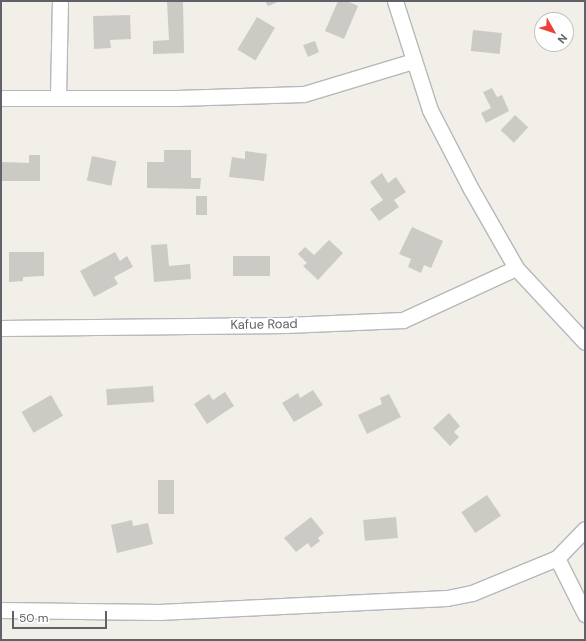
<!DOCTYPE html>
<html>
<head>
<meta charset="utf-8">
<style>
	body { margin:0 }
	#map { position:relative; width:586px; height:641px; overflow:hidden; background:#f1efe8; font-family:"DM Sans",sans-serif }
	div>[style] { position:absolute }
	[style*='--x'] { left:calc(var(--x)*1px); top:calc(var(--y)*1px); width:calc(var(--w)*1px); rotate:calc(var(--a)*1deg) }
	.building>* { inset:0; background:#cccac5; transform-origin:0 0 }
	.roads { filter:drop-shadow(1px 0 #b5b8bc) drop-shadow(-1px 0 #b5b8bc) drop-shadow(0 1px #b5b8bc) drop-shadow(0 -1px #b5b8bc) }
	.street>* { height:15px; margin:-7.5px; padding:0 7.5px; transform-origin:7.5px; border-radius:7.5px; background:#fff }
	span { translate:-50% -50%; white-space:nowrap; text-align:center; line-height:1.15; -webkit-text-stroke:3.5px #fff; paint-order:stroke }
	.street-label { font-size:13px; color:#5f6368 }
	.frame { position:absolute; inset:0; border:2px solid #5f6368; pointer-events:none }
	.north { position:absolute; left:534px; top:12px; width:40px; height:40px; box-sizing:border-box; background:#fff; border:1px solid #bfc1c3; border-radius:50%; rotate:129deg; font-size:11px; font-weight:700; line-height:16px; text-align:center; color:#5f6368 }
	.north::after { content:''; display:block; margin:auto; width:14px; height:18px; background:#ea4335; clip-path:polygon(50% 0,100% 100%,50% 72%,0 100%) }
	.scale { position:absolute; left:12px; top:611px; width:95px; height:18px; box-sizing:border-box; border:2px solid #5f6368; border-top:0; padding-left:5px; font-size:12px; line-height:14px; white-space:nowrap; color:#5f6368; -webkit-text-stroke:3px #fff; paint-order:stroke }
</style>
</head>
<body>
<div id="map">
	<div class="building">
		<i style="clip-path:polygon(167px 1px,183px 1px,184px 53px,153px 54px,153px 41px,169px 40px)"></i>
		<i style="clip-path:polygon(265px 1px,280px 1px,268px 6px)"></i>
		<i style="clip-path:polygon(338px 1px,347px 1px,358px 6px,344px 39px,325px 31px)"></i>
		<i style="clip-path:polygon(130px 15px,131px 39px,110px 40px,111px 48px,94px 49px,93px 16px)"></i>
		<i style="left:257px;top:17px;width:21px;height:38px;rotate:31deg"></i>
		<i style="left:473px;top:30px;width:29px;height:21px;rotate:6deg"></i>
		<i style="clip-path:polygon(315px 41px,319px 52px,308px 57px,303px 45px)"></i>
		<i style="clip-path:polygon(492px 88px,497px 97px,502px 95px,509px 111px,486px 123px,481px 113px,491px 108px,483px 92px)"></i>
		<i style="left:515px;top:115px;width:18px;height:21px;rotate:43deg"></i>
		<i style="clip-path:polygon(164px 150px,191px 150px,191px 178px,201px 178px,200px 189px,147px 188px,147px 162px,164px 162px)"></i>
		<i style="clip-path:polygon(245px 151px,267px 154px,264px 181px,229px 177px,232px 157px,245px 159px)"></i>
		<i style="clip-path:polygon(29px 155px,40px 155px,40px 181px,1px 181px,1px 162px,29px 163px)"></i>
		<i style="left:92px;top:156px;width:25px;height:25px;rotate:12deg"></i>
		<i style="clip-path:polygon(382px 173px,388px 183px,396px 177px,406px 192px,394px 200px,399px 207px,379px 221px,370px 209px,383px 200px,370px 182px)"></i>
		<i style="left:196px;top:196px;width:11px;height:19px"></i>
		<i style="clip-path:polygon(412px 227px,443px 241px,431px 268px,424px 265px,421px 273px,408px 267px,411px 259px,399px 254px)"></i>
		<i style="clip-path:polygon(329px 240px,343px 253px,318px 280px,303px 266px,307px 263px,298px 254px,305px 247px,314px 255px)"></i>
		<i style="clip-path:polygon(167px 244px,169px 266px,190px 264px,191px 279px,154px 282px,151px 245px)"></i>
		<i style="clip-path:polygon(9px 252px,44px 252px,44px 276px,23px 277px,23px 281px,9px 282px)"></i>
		<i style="clip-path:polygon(115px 252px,120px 261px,127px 256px,133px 267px,114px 277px,118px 284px,94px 297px,80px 271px)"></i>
		<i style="left:233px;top:256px;width:37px;height:20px"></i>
		<i style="left:153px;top:386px;width:16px;height:47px;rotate:86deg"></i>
		<i style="clip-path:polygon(313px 390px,323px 405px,294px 422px,282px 403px,298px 393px,300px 398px)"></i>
		<i style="clip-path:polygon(225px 392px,234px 406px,207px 424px,194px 404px,209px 394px,213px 400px)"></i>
		<i style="clip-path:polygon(389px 394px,401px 417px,367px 434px,358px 415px,382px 404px,380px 398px)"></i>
		<i style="left:51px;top:395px;width:24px;height:34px;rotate:60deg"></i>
		<i style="clip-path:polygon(449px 413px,460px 426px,454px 432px,459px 437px,450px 446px,433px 428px)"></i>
		<i style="left:158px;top:480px;width:16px;height:34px"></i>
		<i style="left:487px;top:495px;width:25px;height:31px;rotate:56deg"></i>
		<i style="clip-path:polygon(311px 517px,324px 533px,318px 538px,320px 541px,311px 548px,308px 543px,296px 552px,284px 538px)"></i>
		<i style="left:396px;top:517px;width:21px;height:33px;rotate:85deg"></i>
		<i style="clip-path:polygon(132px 520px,133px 526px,148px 523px,153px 544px,117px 553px,111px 525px)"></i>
	</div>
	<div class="roads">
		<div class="street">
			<i style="--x:395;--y:1;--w:114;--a:72.2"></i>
			<i style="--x:430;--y:110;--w:89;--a:62.6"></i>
			<i style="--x:471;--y:189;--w:91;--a:60.3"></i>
			<i style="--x:516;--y:268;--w:101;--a:47"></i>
			<i style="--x:58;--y:96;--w:95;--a:-88.8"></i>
			<i style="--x:1;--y:98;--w:175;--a:0"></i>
			<i style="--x:176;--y:98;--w:128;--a:-1.8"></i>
			<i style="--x:304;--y:94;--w:114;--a:-16.8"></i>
			<i style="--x:1;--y:328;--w:285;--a:-0.6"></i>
			<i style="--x:286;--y:325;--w:117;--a:-2.4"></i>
			<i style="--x:403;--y:320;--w:124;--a:-24.7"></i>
			<i style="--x:557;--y:558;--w:63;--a:63.4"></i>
			<i style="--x:1;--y:610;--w:158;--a:0.7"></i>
			<i style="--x:159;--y:612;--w:288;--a:-2.8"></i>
			<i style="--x:447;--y:598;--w:25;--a:-11"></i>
			<i style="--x:472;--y:593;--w:92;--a:-22.4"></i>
			<i style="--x:557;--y:558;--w:40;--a:-46"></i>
		</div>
	</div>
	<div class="street-label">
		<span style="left:264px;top:325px;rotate:-1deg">Kafue Road</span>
	</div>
	<div class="frame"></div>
	<div class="north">N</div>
	<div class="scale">50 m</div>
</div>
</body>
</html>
